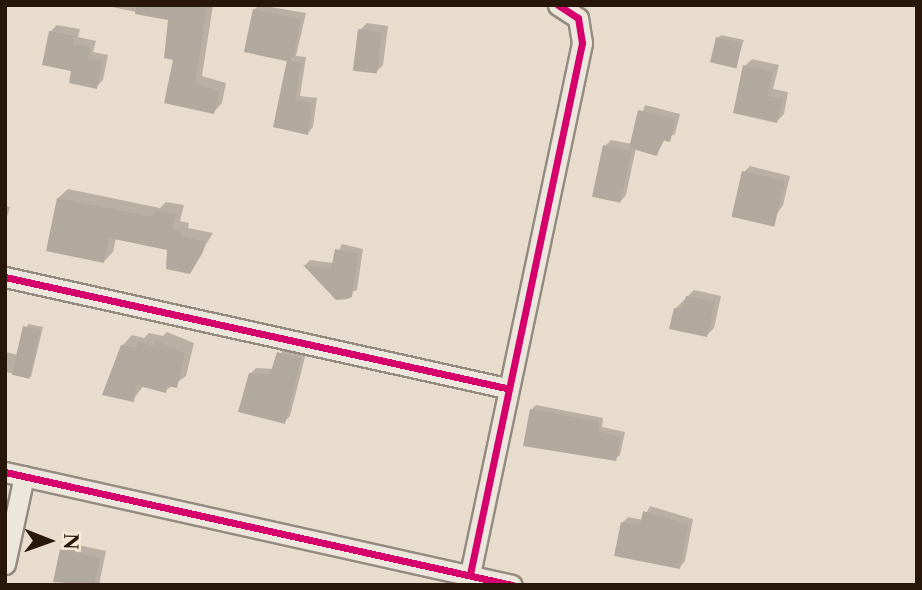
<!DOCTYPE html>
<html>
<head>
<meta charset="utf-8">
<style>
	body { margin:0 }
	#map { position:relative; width:922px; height:590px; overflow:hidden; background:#e8ddcc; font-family:"Libre Caslon Text",serif }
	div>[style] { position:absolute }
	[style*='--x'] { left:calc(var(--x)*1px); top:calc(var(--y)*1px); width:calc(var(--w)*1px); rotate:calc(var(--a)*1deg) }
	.shadow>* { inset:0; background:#0003 }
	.building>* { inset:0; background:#b1a99d; transform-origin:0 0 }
	.roads { filter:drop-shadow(2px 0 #938b80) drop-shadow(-2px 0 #938b80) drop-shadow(0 2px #938b80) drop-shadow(0 -2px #938b80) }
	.minor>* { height:19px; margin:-9.5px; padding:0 9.5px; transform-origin:9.5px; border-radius:9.5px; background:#ece6dd }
	.cycleway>* { height:7px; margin:-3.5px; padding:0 3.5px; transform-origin:3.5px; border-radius:3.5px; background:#d6006c }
	span { translate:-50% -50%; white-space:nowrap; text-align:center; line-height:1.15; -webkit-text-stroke:6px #f8ead5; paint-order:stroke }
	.frame { position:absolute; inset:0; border:7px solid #271609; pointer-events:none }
	.north { position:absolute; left:14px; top:506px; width:70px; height:70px; -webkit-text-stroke:5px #f8ead5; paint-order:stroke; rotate:91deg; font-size:19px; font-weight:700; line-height:28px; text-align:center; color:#271609 }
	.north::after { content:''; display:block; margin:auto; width:24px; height:32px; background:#271609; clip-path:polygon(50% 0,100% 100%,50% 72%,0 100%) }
</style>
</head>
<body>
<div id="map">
	<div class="shadow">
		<i style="clip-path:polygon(102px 5px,213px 5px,202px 76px,226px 83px,222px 103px,214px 112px,175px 58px,170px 19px)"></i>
		<i style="clip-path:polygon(259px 5px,306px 13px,296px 56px,306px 57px,300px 96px,317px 98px,313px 127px,308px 133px,275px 125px,293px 58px,254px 10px)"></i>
		<i style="clip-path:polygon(367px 23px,388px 26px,383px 65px,376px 72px,360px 30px)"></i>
		<i style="clip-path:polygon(57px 25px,80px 29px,78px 37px,96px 41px,93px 52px,108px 55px,103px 80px,96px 87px,73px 69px,50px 32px)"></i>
		<i style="clip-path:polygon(721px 35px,744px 40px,734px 67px,718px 38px)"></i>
		<i style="clip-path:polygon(752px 59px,779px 65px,773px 89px,788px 92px,784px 114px,777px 121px,745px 66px)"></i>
		<i style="clip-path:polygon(645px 105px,680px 114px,675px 134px,665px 139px,657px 154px,636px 148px,626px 195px,620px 202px,605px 146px,611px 140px,632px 144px)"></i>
		<i style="clip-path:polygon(750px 166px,790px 176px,783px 205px,770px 224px,744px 172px)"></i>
		<i style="clip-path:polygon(68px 189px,160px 208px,166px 202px,184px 205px,180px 221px,189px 223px,188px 228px,213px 233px,189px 272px,168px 248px,116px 238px,113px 252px,104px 261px,58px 198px)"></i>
		<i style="clip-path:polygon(5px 206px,10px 207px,5px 224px)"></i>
		<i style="clip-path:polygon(342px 244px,363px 249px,357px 290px,336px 298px,305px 265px,310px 260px,333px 263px)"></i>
		<i style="clip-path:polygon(694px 290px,721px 296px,714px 328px,707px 335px,675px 309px)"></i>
		<i style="clip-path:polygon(28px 324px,43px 327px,31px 377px,5px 372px,5px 352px,19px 355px)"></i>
		<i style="clip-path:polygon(167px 332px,194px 343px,186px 376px,165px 391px,144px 385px,133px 400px,122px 346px,132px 335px,144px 338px,149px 333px,163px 336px)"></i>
		<i style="clip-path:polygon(284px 347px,306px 353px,290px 416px,284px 422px,250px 374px,256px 368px,274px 369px)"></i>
		<i style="clip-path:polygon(536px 405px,603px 418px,602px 427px,625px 432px,620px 455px,615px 459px,532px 409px)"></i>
		<i style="clip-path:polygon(650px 506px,693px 519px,685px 561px,680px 567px,622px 523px,628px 517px,643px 520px)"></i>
		<i style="clip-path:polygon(69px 543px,106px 551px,99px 585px,55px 580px,62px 550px)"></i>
	</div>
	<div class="building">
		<i style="clip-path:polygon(136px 5px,207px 5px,195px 84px,219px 91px,214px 114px,164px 103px,173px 60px,164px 58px,168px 20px,135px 14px)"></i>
		<i style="left:253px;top:9px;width:49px;height:44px;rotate:12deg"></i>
		<i style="left:358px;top:29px;width:24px;height:42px;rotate:7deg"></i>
		<i style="clip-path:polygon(49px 31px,74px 36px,73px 44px,90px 47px,88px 58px,102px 61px,97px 89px,69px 83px,71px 71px,42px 65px)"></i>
		<i style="left:716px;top:37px;width:27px;height:26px;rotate:13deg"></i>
		<i style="clip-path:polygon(287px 60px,301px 63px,295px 101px,312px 103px,308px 135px,273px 127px)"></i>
		<i style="clip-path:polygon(743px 65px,773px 72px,768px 96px,783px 99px,777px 123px,733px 113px)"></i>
		<i style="clip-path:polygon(638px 110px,676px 119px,670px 142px,662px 140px,657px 156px,629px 148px)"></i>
		<i style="left:603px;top:145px;width:29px;height:53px;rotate:12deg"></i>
		<i style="left:742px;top:171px;width:44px;height:47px;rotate:13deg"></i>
		<i style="clip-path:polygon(57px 198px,153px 217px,155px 210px,176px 214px,172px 230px,181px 232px,180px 236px,206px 242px,203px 252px,190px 274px,166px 269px,167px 250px,109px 238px,104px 263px,46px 251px)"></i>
		<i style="clip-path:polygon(335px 249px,358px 254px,352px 297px,347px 299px,336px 300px,303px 265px,331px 269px)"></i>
		<i style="clip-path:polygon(686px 296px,715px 302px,707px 337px,669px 329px,674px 308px,682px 310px)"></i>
		<i style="left:23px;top:326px;width:18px;height:50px;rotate:13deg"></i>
		<i style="clip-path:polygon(156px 341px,185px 353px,177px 388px,167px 386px,166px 393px,136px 385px,134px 402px,102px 395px,121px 345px,136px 348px,138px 342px,154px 346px)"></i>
		<i style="clip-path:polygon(277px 352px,301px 359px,285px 424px,238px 412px,249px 373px,270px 374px)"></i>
		<i style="clip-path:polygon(530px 409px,599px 422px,598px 431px,621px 437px,616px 461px,523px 446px)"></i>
		<i style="clip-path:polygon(643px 511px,688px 525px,680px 569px,614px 556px,621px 522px,640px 525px)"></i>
		<i style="clip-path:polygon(60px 549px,100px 558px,94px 585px,53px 582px)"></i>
	</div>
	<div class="roads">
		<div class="minor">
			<i style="--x:5;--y:277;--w:513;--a:12.49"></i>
			<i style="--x:5;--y:472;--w:519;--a:12.56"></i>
			<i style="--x:5;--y:564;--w:90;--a:-77.8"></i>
			<i style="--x:470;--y:574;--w:543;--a:-78.09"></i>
			<i style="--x:582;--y:43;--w:25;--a:-99"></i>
			<i style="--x:578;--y:18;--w:24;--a:-147"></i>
		</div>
	</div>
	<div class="cycleway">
		<i style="--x:5;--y:277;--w:513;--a:12.49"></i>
		<i style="--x:5;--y:472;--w:519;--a:12.56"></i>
		<i style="--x:470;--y:574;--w:543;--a:-78.09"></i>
		<i style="--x:582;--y:43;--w:25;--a:-99"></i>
		<i style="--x:578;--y:18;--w:24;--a:-147"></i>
	</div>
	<div class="frame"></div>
	<div class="north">N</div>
</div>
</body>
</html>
